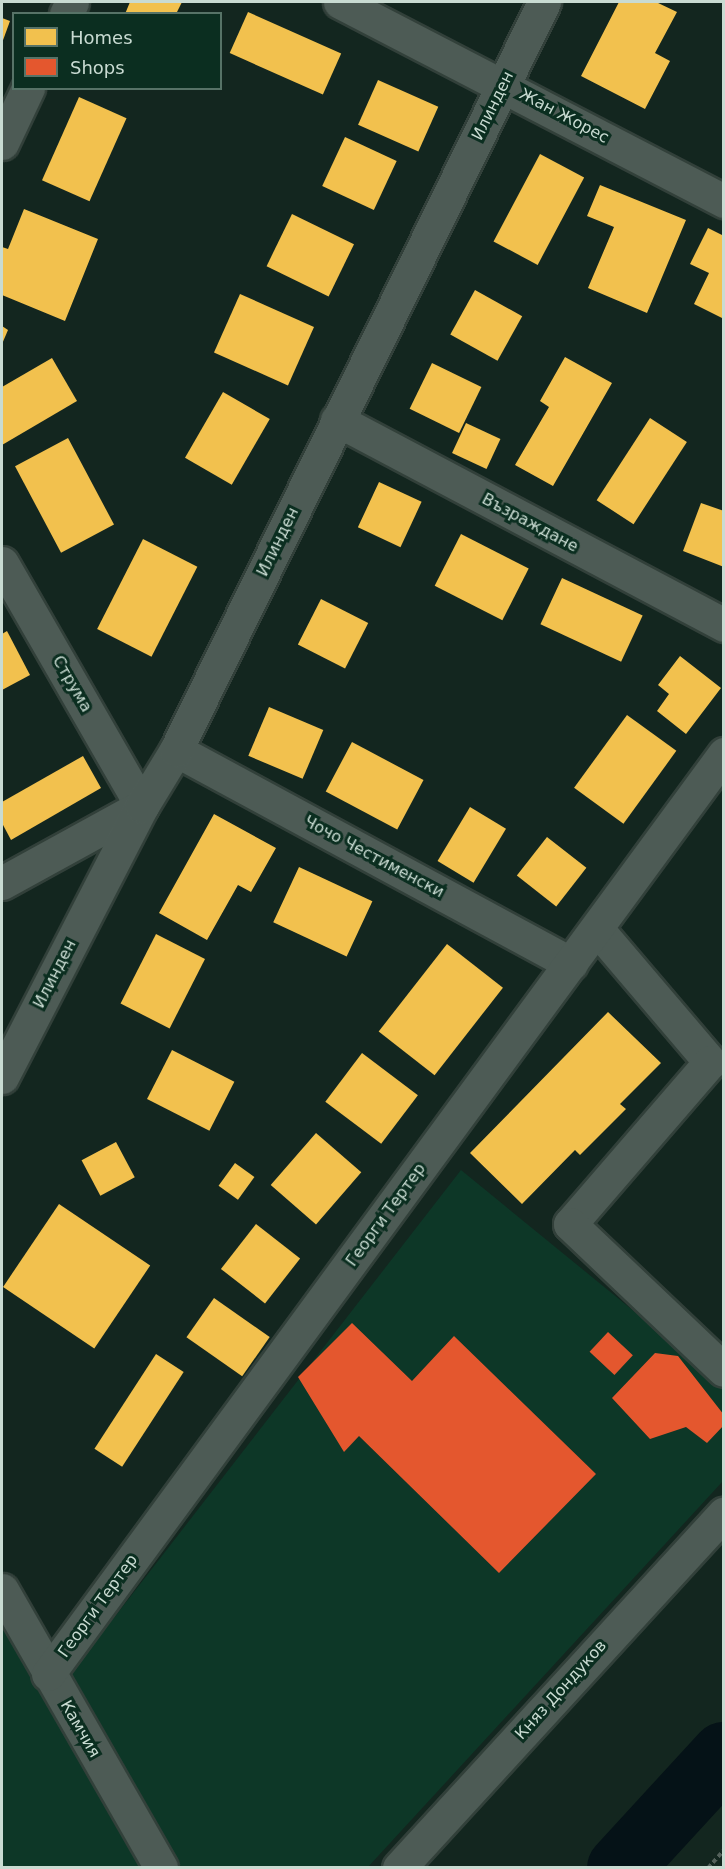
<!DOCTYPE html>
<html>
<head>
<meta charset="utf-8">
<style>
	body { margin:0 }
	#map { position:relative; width:725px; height:1869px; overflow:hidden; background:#13261f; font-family:"DejaVu Sans",sans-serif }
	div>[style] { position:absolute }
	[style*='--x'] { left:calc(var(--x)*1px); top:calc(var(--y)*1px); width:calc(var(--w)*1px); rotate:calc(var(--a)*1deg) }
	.built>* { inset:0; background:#0d3727 }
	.homes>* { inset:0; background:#f2c14e; transform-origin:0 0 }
	.shops>* { inset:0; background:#e4572e; transform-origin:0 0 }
	.river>* { height:66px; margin:-33px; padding:0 33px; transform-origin:33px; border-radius:33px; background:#051217 }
	.path>* { height:4px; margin-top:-2px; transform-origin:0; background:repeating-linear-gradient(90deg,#54615b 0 4.5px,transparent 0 7.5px) }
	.roads { filter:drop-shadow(2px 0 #32403a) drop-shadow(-2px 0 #32403a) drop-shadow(0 2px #32403a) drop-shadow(0 -2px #32403a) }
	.minor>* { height:33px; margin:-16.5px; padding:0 16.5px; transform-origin:16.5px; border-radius:16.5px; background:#4d5b55 }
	span { translate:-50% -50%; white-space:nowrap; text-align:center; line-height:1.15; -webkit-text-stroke:6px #0b2e20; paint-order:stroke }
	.street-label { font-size:16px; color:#c9dbd2 }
	.frame { position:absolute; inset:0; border:3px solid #c9dbd2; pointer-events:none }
	.legend { position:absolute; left:12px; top:12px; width:210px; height:78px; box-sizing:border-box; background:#0b2e20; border:2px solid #577367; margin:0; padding:8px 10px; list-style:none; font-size:18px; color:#c9dbd2 }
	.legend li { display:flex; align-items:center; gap:12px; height:30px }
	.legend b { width:30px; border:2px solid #577367 }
</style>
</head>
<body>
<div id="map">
	<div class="built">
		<i style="clip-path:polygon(461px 1170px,723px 1384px,723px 1481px,368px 1867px,2px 1867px,2px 1590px,58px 1690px)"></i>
	</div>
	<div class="homes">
		<i style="clip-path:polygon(130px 2px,182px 2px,176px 14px,125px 14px)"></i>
		<i style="clip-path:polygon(619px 2px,656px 2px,677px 12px,655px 53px,670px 61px,645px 109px,581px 76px)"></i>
		<i style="left:248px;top:12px;width:102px;height:45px;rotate:24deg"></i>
		<i style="clip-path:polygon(2px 18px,10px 21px,2px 43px)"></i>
		<i style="left:378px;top:80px;width:66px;height:49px;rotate:24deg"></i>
		<i style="left:79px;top:97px;width:52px;height:91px;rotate:24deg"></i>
		<i style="left:345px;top:137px;width:57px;height:54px;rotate:25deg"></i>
		<i style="left:540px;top:154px;width:50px;height:99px;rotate:28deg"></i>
		<i style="clip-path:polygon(600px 185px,686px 220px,647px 313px,588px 288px,614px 227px,587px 216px)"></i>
		<i style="clip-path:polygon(24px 209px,98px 239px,65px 321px,2px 295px,2px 247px,8px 249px)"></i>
		<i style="left:292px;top:214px;width:69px;height:58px;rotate:26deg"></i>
		<i style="clip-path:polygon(708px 228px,724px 236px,724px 319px,694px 304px,709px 273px,690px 264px)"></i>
		<i style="left:475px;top:290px;width:54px;height:51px;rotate:29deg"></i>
		<i style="left:240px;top:294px;width:81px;height:64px;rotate:24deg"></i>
		<i style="clip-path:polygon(2px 326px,8px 330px,2px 344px)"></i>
		<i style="clip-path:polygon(565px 357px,612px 383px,553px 486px,515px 465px,549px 407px,540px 401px)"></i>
		<i style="clip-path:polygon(52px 358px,77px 401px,2px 445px,2px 387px)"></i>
		<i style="left:432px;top:363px;width:55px;height:51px;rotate:26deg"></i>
		<i style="left:223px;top:392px;width:54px;height:76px;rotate:30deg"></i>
		<i style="left:650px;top:418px;width:44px;height:98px;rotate:33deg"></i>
		<i style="left:466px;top:423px;width:38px;height:33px;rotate:25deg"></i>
		<i style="left:68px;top:438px;width:98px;height:60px;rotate:62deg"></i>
		<i style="left:379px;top:482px;width:47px;height:50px;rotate:25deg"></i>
		<i style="clip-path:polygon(701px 503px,724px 511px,724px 567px,683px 551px)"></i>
		<i style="left:461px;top:534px;width:76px;height:58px;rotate:27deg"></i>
		<i style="left:143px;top:539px;width:61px;height:101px;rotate:27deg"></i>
		<i style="left:562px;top:578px;width:89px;height:51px;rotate:25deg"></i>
		<i style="left:321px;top:599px;width:53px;height:51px;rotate:27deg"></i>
		<i style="clip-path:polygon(7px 631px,30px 675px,2px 690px,2px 634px)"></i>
		<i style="clip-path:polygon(680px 656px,721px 688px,686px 734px,657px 711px,669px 694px,658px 685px)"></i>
		<i style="left:269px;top:707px;width:59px;height:53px;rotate:23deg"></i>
		<i style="left:627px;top:715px;width:61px;height:90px;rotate:36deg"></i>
		<i style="left:352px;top:742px;width:81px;height:56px;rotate:28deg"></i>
		<i style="clip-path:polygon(83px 756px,101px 788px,11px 840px,2px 823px,2px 802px)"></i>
		<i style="left:470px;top:807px;width:42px;height:63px;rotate:31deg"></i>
		<i style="clip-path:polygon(214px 814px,276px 848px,251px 892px,238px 885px,207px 940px,159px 913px)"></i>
		<i style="left:547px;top:837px;width:50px;height:49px;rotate:38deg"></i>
		<i style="left:299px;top:867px;width:81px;height:61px;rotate:25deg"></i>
		<i style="left:156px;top:934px;width:55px;height:78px;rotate:27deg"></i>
		<i style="left:447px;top:944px;width:71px;height:111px;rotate:38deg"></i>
		<i style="clip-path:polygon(608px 1012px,661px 1063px,620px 1104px,626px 1109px,580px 1155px,575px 1150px,522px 1204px,470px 1153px)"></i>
		<i style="left:172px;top:1050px;width:70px;height:55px;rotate:27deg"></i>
		<i style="left:362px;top:1053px;width:70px;height:61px;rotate:37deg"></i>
		<i style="left:316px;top:1133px;width:60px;height:69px;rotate:41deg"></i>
		<i style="left:116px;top:1142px;width:40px;height:39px;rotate:62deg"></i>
		<i style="left:235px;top:1163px;width:24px;height:28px;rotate:36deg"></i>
		<i style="left:59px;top:1204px;width:110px;height:100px;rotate:34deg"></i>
		<i style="left:256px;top:1224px;width:56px;height:57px;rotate:38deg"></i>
		<i style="left:214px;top:1298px;width:68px;height:48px;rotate:35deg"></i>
		<i style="left:156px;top:1354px;width:33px;height:113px;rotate:33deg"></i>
	</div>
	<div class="shops">
		<i style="clip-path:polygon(352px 1323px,412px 1381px,454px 1336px,596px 1474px,499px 1573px,359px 1436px,344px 1452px,298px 1377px)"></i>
		<i style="left:608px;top:1332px;width:34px;height:27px;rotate:43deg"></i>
		<i style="clip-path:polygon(655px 1353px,678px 1356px,724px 1415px,724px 1425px,707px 1443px,686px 1427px,650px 1439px,612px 1398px)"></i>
	</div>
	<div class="river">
		<i style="--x:620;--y:1868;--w:154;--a:-47.4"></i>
	</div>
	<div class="path">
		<i style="--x:708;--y:1868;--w:24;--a:-48"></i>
	</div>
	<div class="roads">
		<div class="minor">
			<i style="--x:340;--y:2;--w:433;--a:27.4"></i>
			<i style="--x:66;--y:14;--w:13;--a:-63"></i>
			<i style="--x:2;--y:143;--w:61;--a:-64.7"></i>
			<i style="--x:337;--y:420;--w:438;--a:27.9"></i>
			<i style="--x:2;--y:563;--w:280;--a:60.1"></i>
			<i style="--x:142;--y:806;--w:160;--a:151.2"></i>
			<i style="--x:176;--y:750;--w:449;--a:28.4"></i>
			<i style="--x:597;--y:929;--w:175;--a:49.6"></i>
			<i style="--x:710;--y:1062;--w:214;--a:130.8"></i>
			<i style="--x:570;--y:1224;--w:212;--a:43.5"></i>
			<i style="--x:2;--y:1077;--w:305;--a:-62.7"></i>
			<i style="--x:142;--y:806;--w:66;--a:-58.7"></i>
			<i style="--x:176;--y:750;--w:834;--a:-63.8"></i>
			<i style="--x:2;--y:1590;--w:320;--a:60.2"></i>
			<i style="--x:48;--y:1674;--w:1142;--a:-53.69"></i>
			<i style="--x:399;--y:1868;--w:481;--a:-47.5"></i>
		</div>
	</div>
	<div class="street-label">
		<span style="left:493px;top:106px;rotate:-64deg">Илинден</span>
		<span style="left:564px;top:116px;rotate:28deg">Жан Жорес</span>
		<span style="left:530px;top:523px;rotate:28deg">Възраждане</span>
		<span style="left:278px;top:542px;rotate:-64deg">Илинден</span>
		<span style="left:72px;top:684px;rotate:60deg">Струма</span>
		<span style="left:374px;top:857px;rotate:28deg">Чочо Честименски</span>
		<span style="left:55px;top:974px;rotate:-63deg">Илинден</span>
		<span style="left:386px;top:1215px;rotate:-54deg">Георги Тертер</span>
		<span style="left:98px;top:1606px;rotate:-54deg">Георги Тертер</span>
		<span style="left:561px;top:1690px;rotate:-48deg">Княз Дондуков</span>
		<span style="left:80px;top:1729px;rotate:60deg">Камчия</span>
	</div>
	<div class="frame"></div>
	<ul class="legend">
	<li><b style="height:16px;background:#f2c14e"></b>Homes</li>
	<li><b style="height:16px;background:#e4572e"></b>Shops</li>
	</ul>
</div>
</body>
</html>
